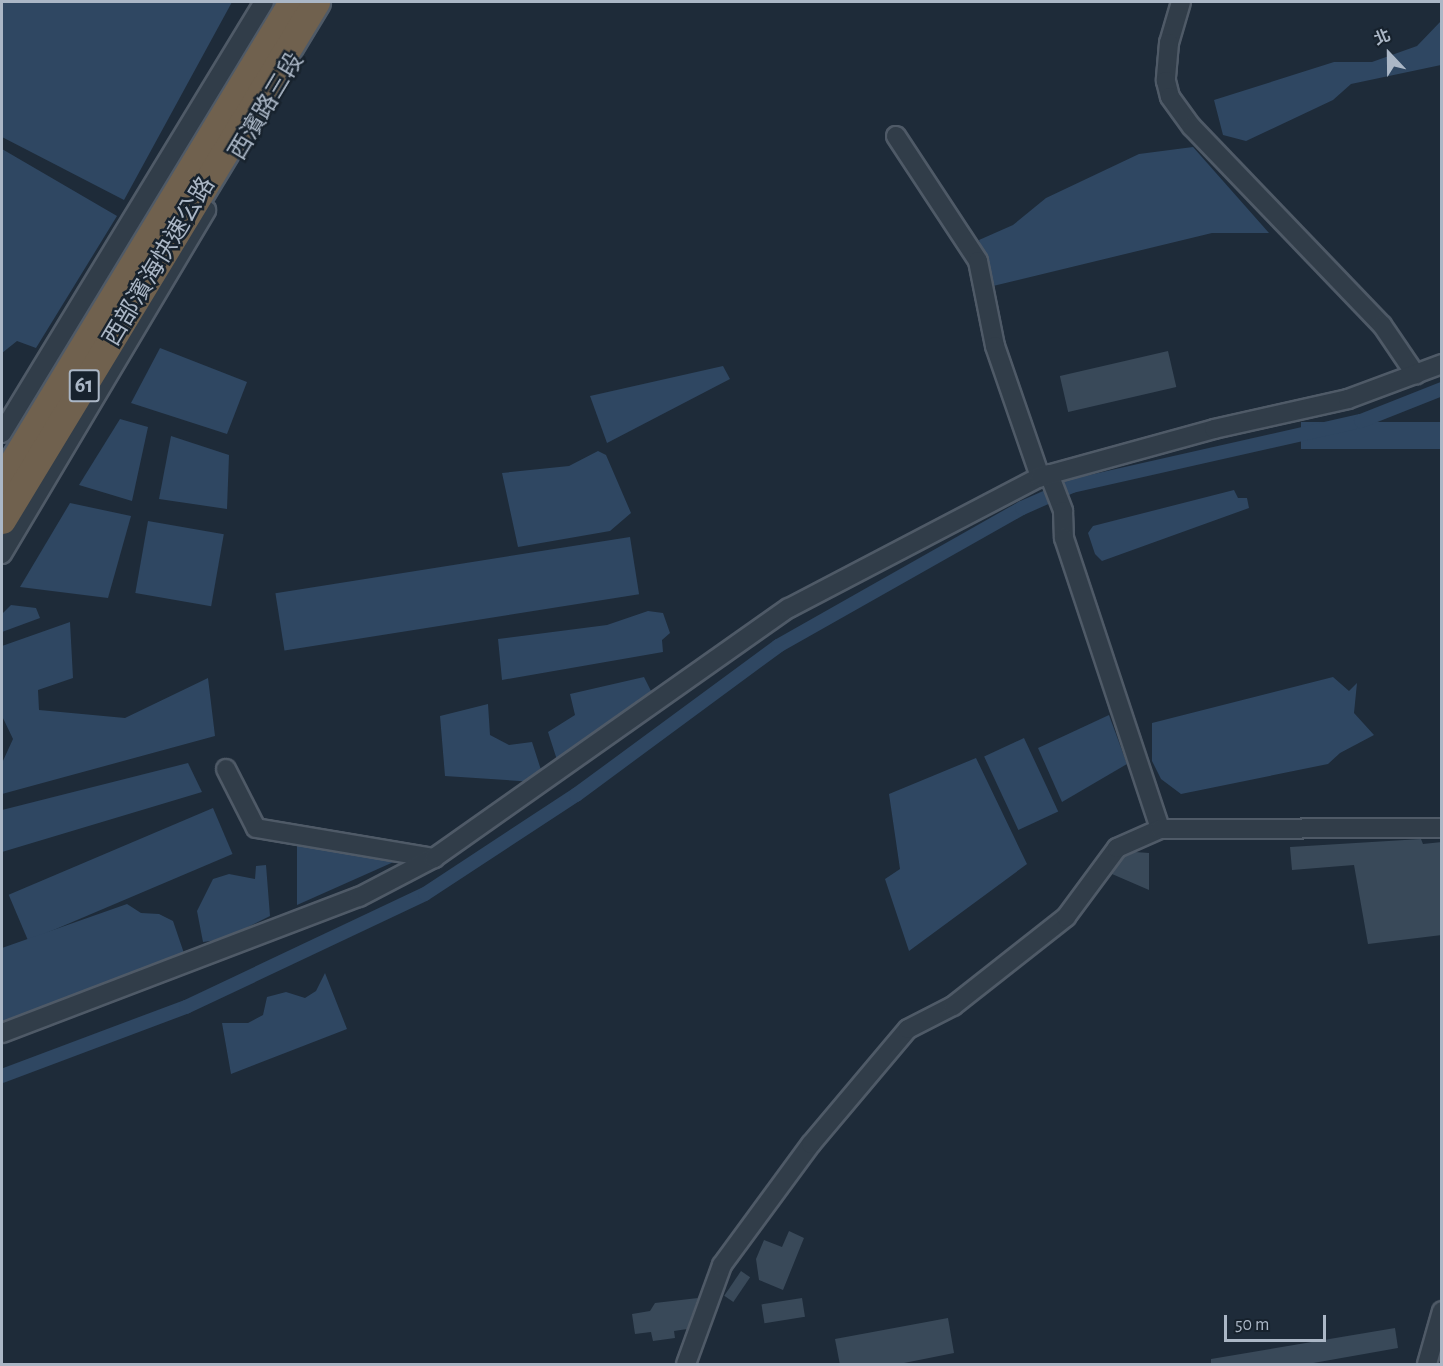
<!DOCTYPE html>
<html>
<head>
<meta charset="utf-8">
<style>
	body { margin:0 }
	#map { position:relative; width:1443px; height:1366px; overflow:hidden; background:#1e2b39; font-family:"Alegreya Sans","Noto Sans TC",sans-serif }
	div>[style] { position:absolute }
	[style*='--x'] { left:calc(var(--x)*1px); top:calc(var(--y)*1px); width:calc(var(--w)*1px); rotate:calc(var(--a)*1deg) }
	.water>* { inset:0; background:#2f4762; transform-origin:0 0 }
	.canal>* { height:14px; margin:-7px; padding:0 7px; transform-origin:7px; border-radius:7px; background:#2f4762 }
	.building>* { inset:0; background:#394959; transform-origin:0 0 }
	.roads { filter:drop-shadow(2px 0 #4f5a67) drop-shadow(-2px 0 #4f5a67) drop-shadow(0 2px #4f5a67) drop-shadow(0 -2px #4f5a67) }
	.minor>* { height:18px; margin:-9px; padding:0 9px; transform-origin:9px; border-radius:9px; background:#313d49 }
	.highway>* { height:27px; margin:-13.5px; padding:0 13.5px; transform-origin:13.5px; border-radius:13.5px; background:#70614e }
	span { translate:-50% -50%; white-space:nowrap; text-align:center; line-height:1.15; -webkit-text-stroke:5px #17222d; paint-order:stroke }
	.shield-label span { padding:2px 4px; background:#17222d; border:2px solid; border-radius:4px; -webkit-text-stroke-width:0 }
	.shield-label { font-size:22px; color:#abb7c6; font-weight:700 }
	.street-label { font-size:24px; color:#abb7c6 }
	.frame { position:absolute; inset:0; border:3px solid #abb7c6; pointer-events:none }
	.north { position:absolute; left:1359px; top:24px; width:60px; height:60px; -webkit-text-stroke:4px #17222d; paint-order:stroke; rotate:338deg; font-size:16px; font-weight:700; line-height:24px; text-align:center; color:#abb7c6 }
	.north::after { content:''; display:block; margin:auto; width:21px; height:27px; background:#abb7c6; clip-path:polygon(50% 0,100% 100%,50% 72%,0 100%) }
	.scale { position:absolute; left:1224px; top:1315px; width:102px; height:27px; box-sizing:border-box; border:3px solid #abb7c6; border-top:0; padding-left:8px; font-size:18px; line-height:21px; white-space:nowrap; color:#abb7c6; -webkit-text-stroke:4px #17222d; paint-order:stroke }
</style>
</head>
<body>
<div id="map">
	<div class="water">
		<i style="clip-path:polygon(2px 2px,232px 2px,124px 200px,2px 137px)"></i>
		<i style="clip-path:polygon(1441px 21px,1441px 65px,1351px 84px,1333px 100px,1246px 141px,1223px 135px,1214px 100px,1334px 62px,1372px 62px,1417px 46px)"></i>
		<i style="clip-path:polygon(1193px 147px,1269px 233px,1212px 233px,993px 286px,979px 240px,1013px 225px,1046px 198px,1139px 154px)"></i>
		<i style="clip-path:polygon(2px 149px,117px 216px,36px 348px,17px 341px,2px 353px)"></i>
		<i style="clip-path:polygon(160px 348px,247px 382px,227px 434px,131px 403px)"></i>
		<i style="clip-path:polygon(723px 366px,730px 379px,607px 443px,590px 396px)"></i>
		<i style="clip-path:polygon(120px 419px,148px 427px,132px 501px,79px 485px)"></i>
		<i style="left:1441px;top:422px;width:27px;height:140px;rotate:90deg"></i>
		<i style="clip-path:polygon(171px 436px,229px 455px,227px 509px,159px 499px)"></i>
		<i style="clip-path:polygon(598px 451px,606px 455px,631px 513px,610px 531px,518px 547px,502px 473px,569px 466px)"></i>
		<i style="clip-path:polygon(1234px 490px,1238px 498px,1247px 498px,1249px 508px,1102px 561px,1095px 554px,1088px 533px,1093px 526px)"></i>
		<i style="clip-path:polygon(70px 503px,131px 516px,108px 598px,20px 587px)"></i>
		<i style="left:148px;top:521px;width:77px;height:73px;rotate:10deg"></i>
		<i style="left:630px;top:537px;width:58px;height:359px;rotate:81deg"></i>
		<i style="clip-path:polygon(11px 605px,36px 608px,40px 618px,2px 632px,2px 614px)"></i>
		<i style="clip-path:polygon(648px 611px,663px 613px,670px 633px,662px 640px,663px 652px,502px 680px,498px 639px,607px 625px)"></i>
		<i style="clip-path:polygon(70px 622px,73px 678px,38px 690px,39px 710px,125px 718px,208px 678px,215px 736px,2px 794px,2px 763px,13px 739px,2px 716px,2px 646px)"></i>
		<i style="clip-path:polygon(644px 677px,653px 695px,558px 763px,548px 732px,575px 715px,570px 694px)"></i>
		<i style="clip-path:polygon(1333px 677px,1349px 691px,1357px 683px,1354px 713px,1374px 735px,1340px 753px,1328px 764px,1181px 794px,1161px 779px,1152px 761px,1152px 723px)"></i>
		<i style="clip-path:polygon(488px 704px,490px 735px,509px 745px,532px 742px,542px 773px,535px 782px,445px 776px,440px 716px)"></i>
		<i style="clip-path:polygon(1109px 715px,1127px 764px,1062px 802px,1038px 748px)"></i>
		<i style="left:1024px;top:738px;width:81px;height:44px;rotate:65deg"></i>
		<i style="clip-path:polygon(976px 758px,1027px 864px,909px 951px,885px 879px,900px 869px,889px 794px)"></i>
		<i style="clip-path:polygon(188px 763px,202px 792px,2px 852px,2px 810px)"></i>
		<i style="left:213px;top:808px;width:50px;height:222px;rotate:67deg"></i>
		<i style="clip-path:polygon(297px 831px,425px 848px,297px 905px)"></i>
		<i style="clip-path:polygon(266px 865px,270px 916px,224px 939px,203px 942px,197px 911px,213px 879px,229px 874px,255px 879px,256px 866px)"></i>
		<i style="clip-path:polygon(127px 904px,141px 913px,159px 914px,173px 921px,187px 962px,2px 1032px,2px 948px)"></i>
		<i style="clip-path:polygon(325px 973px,347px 1029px,231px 1074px,222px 1023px,248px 1023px,263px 1015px,267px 997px,286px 992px,305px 998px,316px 991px)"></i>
	</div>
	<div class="canal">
		<i style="--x:2;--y:1076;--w:197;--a:-20.6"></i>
		<i style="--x:186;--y:1007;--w:264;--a:-25.3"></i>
		<i style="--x:425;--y:894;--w:181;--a:-33.3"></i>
		<i style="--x:576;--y:795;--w:251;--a:-36.4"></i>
		<i style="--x:778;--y:646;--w:280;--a:-29.5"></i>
		<i style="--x:1022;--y:508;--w:55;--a:-23.7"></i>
		<i style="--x:1072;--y:486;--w:296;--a:-12.7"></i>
		<i style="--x:1361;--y:421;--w:87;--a:-21.6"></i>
	</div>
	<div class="building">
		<i style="left:1168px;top:351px;width:37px;height:111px;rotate:77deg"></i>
		<i style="clip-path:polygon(1421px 839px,1423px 844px,1442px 842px,1442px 935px,1368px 944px,1354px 865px,1292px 870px,1290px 847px)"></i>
		<i style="clip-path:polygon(1135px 852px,1149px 853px,1149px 890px,1112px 874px,1124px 857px)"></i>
		<i style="clip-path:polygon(789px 1231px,804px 1238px,783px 1290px,759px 1280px,756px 1259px,764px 1240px,782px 1247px)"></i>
		<i style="left:741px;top:1271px;width:11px;height:30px;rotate:34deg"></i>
		<i style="clip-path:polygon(698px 1298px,687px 1329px,674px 1331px,675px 1338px,653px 1341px,651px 1332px,635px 1334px,632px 1314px,650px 1311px,655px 1303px)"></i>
		<i style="left:802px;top:1298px;width:19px;height:41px;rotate:81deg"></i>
		<i style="clip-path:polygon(948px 1318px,954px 1353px,894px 1365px,840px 1365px,835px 1339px)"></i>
		<i style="clip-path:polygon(1395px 1328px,1398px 1348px,1302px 1365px,1211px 1365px,1211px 1359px)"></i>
	</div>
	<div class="roads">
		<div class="minor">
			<i style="--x:1181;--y:2;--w:43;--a:106.3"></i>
			<i style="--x:1169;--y:43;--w:38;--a:95"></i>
			<i style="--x:1166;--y:81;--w:16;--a:76"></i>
			<i style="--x:1170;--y:97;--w:37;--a:54"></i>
			<i style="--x:1192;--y:127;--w:274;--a:46.2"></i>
			<i style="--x:1382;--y:325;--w:60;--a:55.8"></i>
			<i style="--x:896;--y:136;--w:149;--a:56.7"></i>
			<i style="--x:978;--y:261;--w:87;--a:78.7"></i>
			<i style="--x:995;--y:346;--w:139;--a:71"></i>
			<i style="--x:2;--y:433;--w:504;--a:-58.71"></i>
			<i style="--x:1049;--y:474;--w:40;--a:69"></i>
			<i style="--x:1063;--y:511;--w:27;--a:88"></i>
			<i style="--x:1064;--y:538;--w:306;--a:71.7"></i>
			<i style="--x:2;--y:554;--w:400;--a:-59.3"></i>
			<i style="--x:226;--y:769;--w:66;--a:63"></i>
			<i style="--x:256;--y:828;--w:181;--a:9.6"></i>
			<i style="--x:2;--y:1033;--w:382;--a:-20.9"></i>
			<i style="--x:359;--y:897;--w:85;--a:-27.5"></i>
			<i style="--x:434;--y:858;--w:434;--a:-35.2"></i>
			<i style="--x:789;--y:608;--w:283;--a:-27.6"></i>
			<i style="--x:1040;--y:477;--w:180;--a:-15.4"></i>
			<i style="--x:1214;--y:429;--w:137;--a:-12.6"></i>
			<i style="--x:1348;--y:399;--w:100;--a:-20.4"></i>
			<i style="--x:686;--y:1364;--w:105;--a:-70"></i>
			<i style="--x:722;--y:1265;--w:150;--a:-53.7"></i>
			<i style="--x:811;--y:1144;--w:150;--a:-49.9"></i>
			<i style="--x:908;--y:1029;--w:51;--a:-27.1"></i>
			<i style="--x:953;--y:1006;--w:144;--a:-38.2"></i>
			<i style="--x:1066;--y:917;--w:86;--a:-53.5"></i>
			<i style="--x:1117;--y:848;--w:47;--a:-23.8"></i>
			<i style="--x:1160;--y:829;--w:282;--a:-0.2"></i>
			<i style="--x:1427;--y:1364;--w:55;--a:-74.2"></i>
		</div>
		<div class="highway">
			<i style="--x:2;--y:480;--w:559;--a:-58.76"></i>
			<i style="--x:2;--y:520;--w:606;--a:-58.78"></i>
		</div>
	</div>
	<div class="shield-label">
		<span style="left:84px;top:386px">61</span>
	</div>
	<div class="street-label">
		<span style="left:267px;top:107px;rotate:-59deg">西濱路三段</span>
		<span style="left:160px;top:262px;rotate:-59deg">西部濱海快速公路</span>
	</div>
	<div class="frame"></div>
	<div class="north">北</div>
	<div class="scale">50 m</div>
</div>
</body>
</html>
